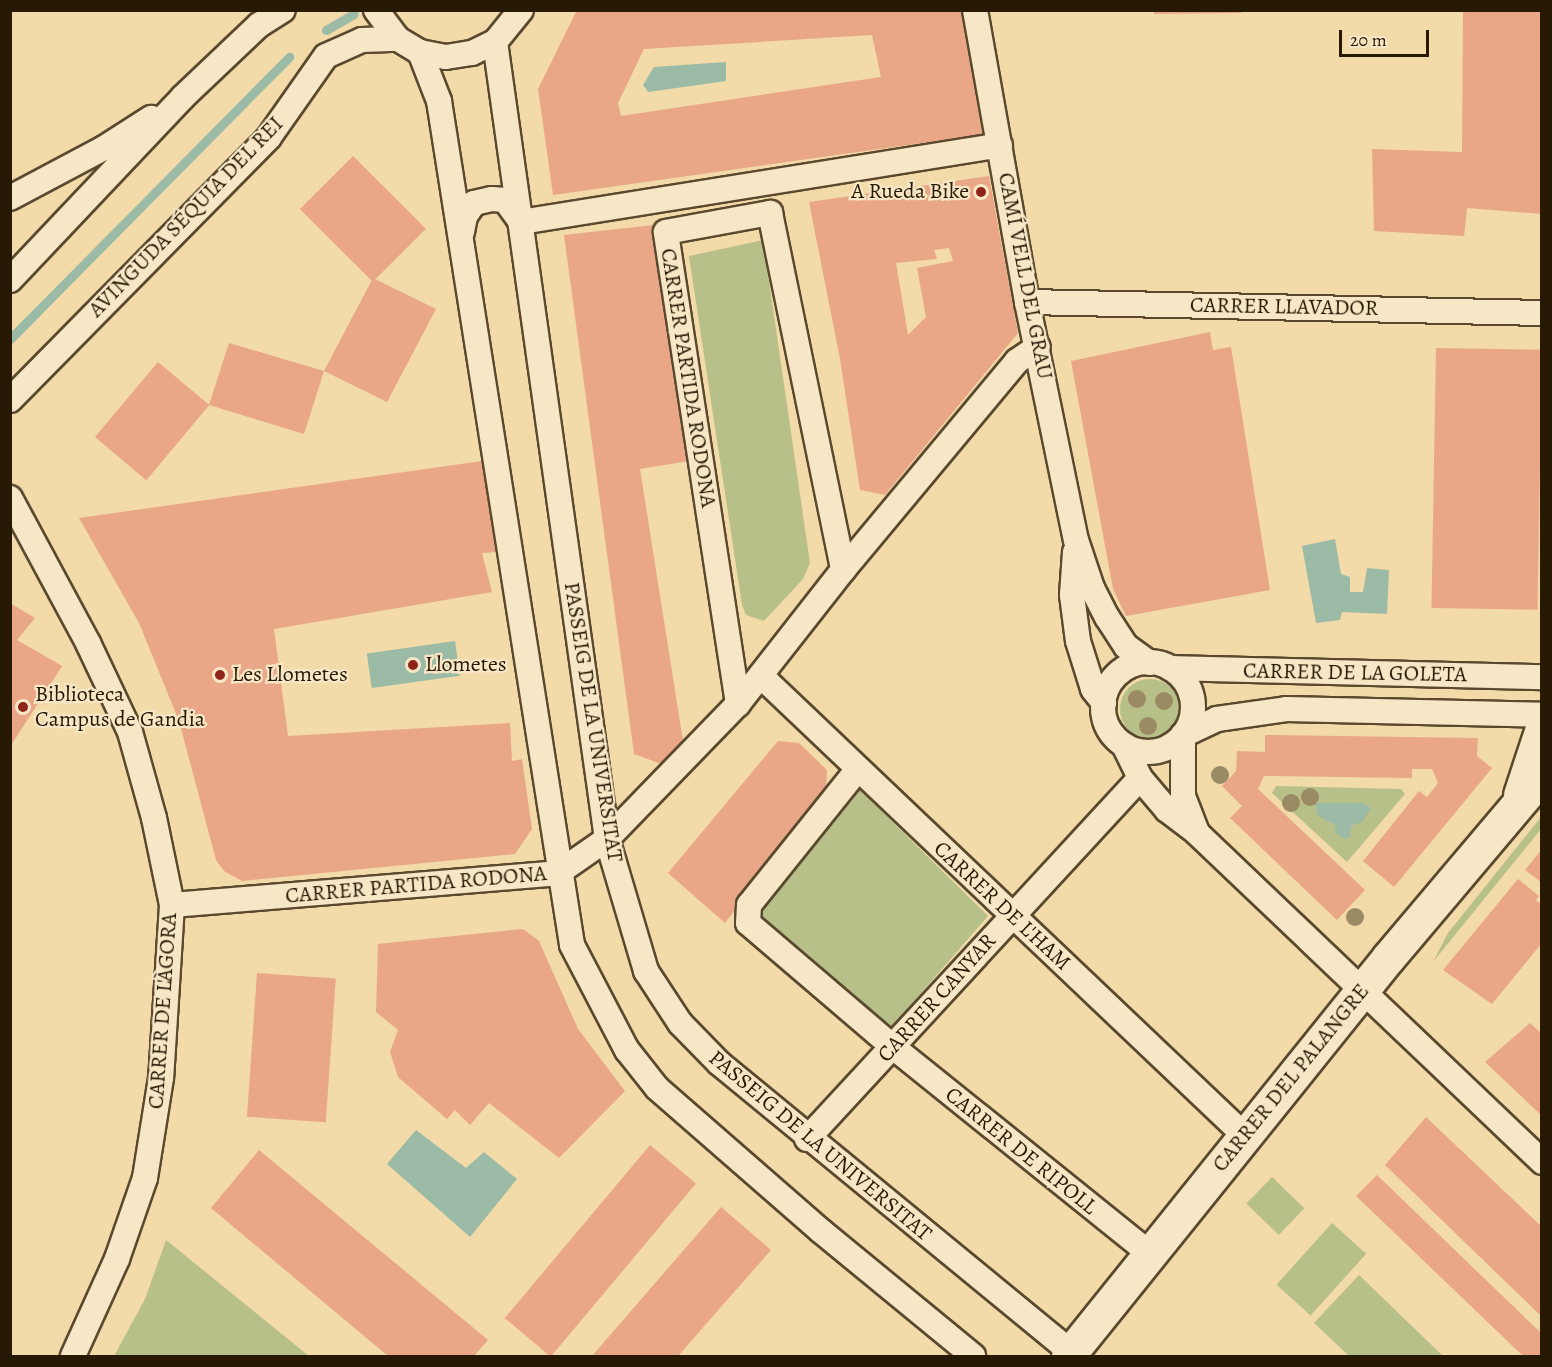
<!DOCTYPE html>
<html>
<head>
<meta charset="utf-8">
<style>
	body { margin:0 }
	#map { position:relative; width:1552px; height:1367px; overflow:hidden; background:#f2daa9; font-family:Alegreya,serif }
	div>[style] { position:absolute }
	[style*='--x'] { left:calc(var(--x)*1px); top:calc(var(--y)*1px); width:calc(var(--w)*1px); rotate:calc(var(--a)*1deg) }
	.green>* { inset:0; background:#b8c08a; transform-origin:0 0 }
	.round { border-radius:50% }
	.water>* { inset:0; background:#9bbba7; transform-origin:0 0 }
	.stream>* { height:9px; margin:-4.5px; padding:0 4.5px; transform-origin:4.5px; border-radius:4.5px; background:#9bbba7 }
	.building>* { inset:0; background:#e9a787; transform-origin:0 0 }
	.roads { filter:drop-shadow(2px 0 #5a492e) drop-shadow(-2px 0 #5a492e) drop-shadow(0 2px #5a492e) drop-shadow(0 -2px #5a492e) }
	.street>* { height:24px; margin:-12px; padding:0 12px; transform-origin:12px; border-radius:12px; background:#f7e7c7 }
	.street>.ring { margin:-12px; padding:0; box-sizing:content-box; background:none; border:24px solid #f7e7c7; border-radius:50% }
	.secondary>* { height:33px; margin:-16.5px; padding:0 16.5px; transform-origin:16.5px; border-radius:16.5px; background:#f7e7c7 }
	.trees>* { width:18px; height:18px; margin:-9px; border-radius:50%; background:#9b8b65 }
	.dots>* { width:16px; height:16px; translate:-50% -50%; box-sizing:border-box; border:3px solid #f7e7c7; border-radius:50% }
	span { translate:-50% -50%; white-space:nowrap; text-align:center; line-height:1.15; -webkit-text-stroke:4.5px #f7e7c7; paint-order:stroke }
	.poi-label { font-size:22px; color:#281905 }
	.right { translate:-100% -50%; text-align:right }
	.left { translate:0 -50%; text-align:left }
	.street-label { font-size:22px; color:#281905 }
	.frame { position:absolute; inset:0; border:12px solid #281905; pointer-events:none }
	.scale { position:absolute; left:1339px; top:30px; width:90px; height:27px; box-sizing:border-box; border:3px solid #281905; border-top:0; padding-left:8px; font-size:18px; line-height:21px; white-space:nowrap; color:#281905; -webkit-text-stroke:4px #f7e7c7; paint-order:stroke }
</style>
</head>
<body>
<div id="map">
	<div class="green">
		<i style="clip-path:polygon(763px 240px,810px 563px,803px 579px,764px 621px,746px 615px,742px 605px,689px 256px)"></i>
		<i class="round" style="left:1120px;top:679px;width:60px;height:60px"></i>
		<i style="clip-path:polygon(855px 785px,988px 916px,889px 1030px,763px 922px,758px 905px)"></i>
		<i style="clip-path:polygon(1276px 786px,1401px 789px,1405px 794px,1347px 862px,1272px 793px)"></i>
		<i style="clip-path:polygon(1541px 817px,1541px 829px,1433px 962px,1448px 933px)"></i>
		<i style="left:1272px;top:1177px;width:45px;height:37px;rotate:44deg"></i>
		<i style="left:1332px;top:1223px;width:46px;height:83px;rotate:42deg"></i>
		<i style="clip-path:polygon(166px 1240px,309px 1356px,114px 1356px,145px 1299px)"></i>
		<i style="clip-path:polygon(1359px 1275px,1443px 1356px,1349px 1356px,1314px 1323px)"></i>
	</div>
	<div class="water">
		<i style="clip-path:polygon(726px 62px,726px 81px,648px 92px,643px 85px,654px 67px)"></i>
		<i style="clip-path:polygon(1335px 539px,1341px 574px,1350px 577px,1350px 592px,1363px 592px,1367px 568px,1389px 570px,1387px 614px,1342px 612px,1340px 620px,1316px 623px,1302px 546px)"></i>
		<i style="left:455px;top:641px;width:35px;height:89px;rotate:82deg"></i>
		<i style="clip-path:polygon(1315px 803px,1363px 803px,1371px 808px,1362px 822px,1351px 826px,1350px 836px,1345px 839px,1336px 833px,1335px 825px,1317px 815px)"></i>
		<i style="clip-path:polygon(416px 1130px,466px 1168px,484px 1152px,517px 1179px,470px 1237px,387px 1164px)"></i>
	</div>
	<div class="stream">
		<i style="--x:326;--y:30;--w:32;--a:-30"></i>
		<i style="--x:10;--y:339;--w:397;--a:-45.3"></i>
	</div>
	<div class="building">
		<i style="clip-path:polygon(evenodd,577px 10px,961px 10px,986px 134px,553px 195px,538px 89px,577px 10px,872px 35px,881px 77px,621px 116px,618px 103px,644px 49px,872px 35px)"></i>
		<i style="clip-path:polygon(1154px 10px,1241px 10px,1241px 13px,1154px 14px)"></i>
		<i style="clip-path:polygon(1463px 10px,1542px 10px,1542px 214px,1467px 208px,1464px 236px,1374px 231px,1372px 149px,1462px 152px)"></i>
		<i style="left:353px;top:156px;width:103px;height:75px;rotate:45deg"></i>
		<i style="clip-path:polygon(evenodd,989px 176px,1018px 333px,885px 495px,860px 490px,840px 359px,809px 202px,989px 176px,949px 248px,953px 261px,917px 268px,926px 317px,908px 335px,896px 263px,937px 259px,934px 250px,949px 248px)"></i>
		<i style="clip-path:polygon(654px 225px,689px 461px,640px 469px,683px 741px,664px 765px,634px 754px,564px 235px)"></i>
		<i style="clip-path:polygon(373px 278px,436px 309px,387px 402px,324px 371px,304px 434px,209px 405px,229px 343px,324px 371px)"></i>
		<i style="clip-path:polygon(1210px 332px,1213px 350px,1231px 347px,1270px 590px,1126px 616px,1113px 589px,1071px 361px)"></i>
		<i style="left:1436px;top:348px;width:106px;height:260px;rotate:1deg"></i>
		<i style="left:158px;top:362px;width:67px;height:98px;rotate:40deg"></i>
		<i style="clip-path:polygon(482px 461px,496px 552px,482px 553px,492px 592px,274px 629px,288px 736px,510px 723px,512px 761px,522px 759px,532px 829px,515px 854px,242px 881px,224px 871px,216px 860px,179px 721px,139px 623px,79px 518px)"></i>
		<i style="clip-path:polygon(10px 603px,35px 618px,17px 640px,62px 666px,10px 747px)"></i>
		<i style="clip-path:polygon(1265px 735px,1478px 738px,1477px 756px,1492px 768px,1394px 887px,1363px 861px,1419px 791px,1427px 797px,1438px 783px,1432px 769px,1412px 769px,1412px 778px,1264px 776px,1258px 789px,1365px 890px,1337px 920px,1230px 818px,1242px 806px,1222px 786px,1236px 771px,1237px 751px,1265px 752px)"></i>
		<i style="clip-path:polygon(778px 741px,799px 743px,827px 770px,826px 792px,725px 923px,668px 873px)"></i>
		<i style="clip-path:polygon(1542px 849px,1542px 883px,1525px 870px)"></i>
		<i style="clip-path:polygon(1518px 879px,1539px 896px,1536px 900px,1542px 905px,1542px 943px,1492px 1004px,1443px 970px)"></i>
		<i style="clip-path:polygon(523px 929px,539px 941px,578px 1029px,625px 1091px,559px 1158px,489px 1103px,470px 1125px,455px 1110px,447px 1119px,398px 1077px,390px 1052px,398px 1030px,376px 1012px,378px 944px)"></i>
		<i style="left:257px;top:973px;width:79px;height:144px;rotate:4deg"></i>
		<i style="clip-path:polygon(1530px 1023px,1542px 1034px,1542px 1116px,1485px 1062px)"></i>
		<i style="clip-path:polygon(1426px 1117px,1542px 1227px,1542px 1317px,1385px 1165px)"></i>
		<i style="left:650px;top:1145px;width:60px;height:226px;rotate:40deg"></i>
		<i style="clip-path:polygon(259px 1150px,488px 1340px,474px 1356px,388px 1356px,211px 1208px)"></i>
		<i style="clip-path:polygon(1377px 1175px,1542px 1334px,1542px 1356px,1523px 1356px,1356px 1196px)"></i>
		<i style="clip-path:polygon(721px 1207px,771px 1250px,678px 1356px,592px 1356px)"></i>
	</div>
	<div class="roads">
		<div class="street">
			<i style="--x:376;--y:10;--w:36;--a:53"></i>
			<i style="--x:398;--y:39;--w:26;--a:31"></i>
			<i style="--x:420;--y:52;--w:26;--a:11"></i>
			<i style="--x:446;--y:57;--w:26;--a:-9"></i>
			<i style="--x:472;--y:53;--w:25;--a:-26"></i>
			<i style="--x:495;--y:42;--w:41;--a:-50.9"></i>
			<i style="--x:975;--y:10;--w:297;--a:79.9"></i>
			<i style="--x:1027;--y:302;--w:243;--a:78.4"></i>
			<i style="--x:1076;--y:540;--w:51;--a:71.6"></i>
			<i style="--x:1092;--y:588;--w:33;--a:63"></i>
			<i style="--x:1107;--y:617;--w:35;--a:57"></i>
			<i style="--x:1126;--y:646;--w:29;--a:36"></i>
			<i style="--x:495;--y:42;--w:805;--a:82"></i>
			<i style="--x:607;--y:839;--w:138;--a:73.5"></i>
			<i style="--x:646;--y:971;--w:62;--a:56.8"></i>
			<i style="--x:680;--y:1023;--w:56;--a:45.7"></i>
			<i style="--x:719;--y:1063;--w:457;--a:39.4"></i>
			<i style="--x:420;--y:52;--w:53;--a:68.8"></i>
			<i style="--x:439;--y:101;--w:854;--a:81.04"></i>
			<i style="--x:572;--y:945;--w:119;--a:62.4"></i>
			<i style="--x:627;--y:1050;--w:48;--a:51.7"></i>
			<i style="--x:657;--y:1088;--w:218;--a:41.1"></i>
			<i style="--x:821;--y:1231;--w:197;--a:39.4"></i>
			<i style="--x:10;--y:198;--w:106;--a:-28"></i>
			<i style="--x:104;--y:148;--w:56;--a:-32.6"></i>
			<i style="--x:462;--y:232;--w:16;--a:-79"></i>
			<i style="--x:465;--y:216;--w:16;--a:-55"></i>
			<i style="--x:474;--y:203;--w:18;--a:-13"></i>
			<i style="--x:492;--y:199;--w:13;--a:4"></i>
			<i style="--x:505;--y:200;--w:27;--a:54"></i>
			<i style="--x:521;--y:222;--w:485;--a:-9.1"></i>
			<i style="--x:10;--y:280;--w:252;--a:-46.6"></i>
			<i style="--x:183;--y:97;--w:105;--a:-43.5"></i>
			<i style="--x:259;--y:25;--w:28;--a:-32"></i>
			<i style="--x:1027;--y:302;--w:515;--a:1.22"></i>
			<i style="--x:10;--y:400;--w:369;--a:-45.4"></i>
			<i style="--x:269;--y:137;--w:99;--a:-54.9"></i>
			<i style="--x:326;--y:56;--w:39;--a:-24"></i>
			<i style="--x:362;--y:40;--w:36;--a:-2"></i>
			<i style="--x:10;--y:498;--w:165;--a:61.7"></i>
			<i style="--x:88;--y:643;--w:98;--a:64.7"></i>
			<i style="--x:130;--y:732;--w:89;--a:74.4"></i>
			<i style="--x:154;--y:818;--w:89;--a:78.3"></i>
			<i style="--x:172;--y:905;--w:173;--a:93.6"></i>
			<i style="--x:161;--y:1078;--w:101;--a:99.1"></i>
			<i style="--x:145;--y:1178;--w:86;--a:109.1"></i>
			<i style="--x:117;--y:1259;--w:107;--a:114.4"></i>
			<i style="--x:1075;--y:552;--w:43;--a:94"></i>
			<i style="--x:1072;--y:595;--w:46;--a:82.6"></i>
			<i style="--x:1078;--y:641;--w:50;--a:72.6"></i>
			<i style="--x:1093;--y:689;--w:18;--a:52"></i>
			<i class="ring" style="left:1103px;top:662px;width:66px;height:66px"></i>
			<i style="--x:1170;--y:668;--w:372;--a:1.4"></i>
			<i style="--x:761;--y:676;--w:666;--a:43.54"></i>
			<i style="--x:738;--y:704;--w:477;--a:-98.7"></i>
			<i style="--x:666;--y:232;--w:106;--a:-10.4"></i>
			<i style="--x:770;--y:213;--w:364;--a:78.4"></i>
			<i style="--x:1183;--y:735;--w:38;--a:-25"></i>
			<i style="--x:1217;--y:719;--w:70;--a:-8.2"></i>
			<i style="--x:1286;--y:709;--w:256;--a:1.3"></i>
			<i style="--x:1183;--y:735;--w:61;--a:90"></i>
			<i style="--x:1183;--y:796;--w:39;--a:69"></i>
			<i style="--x:1124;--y:745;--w:37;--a:64"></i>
			<i style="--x:1140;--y:778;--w:42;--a:49.8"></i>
			<i style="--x:1167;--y:810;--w:38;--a:37"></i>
			<i style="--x:1197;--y:833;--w:477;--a:43.6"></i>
			<i style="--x:858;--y:769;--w:174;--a:128.7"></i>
			<i style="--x:749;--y:905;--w:18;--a:93"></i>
			<i style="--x:748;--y:923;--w:191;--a:40.5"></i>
			<i style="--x:893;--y:1047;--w:330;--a:38.8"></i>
			<i style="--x:172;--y:905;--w:387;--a:-4.7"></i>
			<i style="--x:558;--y:873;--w:60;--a:-34.8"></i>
			<i style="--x:607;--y:839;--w:188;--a:-45.9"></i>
			<i style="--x:738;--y:704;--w:170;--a:-51.9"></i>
			<i style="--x:843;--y:570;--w:272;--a:-50.2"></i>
			<i style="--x:1017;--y:361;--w:25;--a:-34"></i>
			<i style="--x:807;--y:1139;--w:491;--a:-47.3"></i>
		</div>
		<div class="secondary">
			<i style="--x:1520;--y:795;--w:71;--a:-71.8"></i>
			<i style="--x:1068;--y:1356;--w:511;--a:-51.2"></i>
			<i style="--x:1388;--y:958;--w:238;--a:-49.8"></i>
		</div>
	</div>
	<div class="trees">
		<i style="left:1137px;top:699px"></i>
		<i style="left:1164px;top:701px"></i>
		<i style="left:1148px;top:726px"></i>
		<i style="left:1220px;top:775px"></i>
		<i style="left:1310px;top:797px"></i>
		<i style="left:1291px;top:803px"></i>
		<i style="left:1355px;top:917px"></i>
	</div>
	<div class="dots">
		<i style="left:981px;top:192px;background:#8f2418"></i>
		<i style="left:413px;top:665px;background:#8f2418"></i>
		<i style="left:220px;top:675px;background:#8f2418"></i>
		<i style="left:23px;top:707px;background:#8f2418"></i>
	</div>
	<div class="poi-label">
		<span class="right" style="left:969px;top:192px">A Rueda Bike</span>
		<span class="left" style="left:425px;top:665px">Llometes</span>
		<span class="left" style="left:232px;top:675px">Les Llometes</span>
		<span class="left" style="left:35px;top:707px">Biblioteca<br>Campus de Gandia</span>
	</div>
	<div class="street-label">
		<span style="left:186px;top:217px;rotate:-46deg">AVINGUDA SÉQUIA DEL REI</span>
		<span style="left:1025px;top:276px;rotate:79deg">CAMÍ VELL DEL GRAU</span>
		<span style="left:1284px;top:307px;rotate:1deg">CARRER LLAVADOR</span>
		<span style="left:688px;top:378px;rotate:81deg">CARRER PARTIDA RODONA</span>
		<span style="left:1355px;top:673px;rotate:1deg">CARRER DE LA GOLETA</span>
		<span style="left:593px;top:722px;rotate:81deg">PASSEIG DE LA UNIVERSITAT</span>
		<span style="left:416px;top:885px;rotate:-5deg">CARRER PARTIDA RODONA</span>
		<span style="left:1002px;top:906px;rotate:43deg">CARRER DE L'HAM</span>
		<span style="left:937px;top:998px;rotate:-48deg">CARRER CANYAR</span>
		<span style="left:163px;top:1011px;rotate:-86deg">CARRER DE L'ÀGORA</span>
		<span style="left:1291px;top:1078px;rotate:-51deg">CARRER DEL PALANGRE</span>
		<span style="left:820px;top:1146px;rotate:40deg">PASSEIG DE LA UNIVERSITAT</span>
		<span style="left:1021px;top:1151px;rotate:39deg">CARRER DE RIPOLL</span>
	</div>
	<div class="frame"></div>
	<div class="scale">20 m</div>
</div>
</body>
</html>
